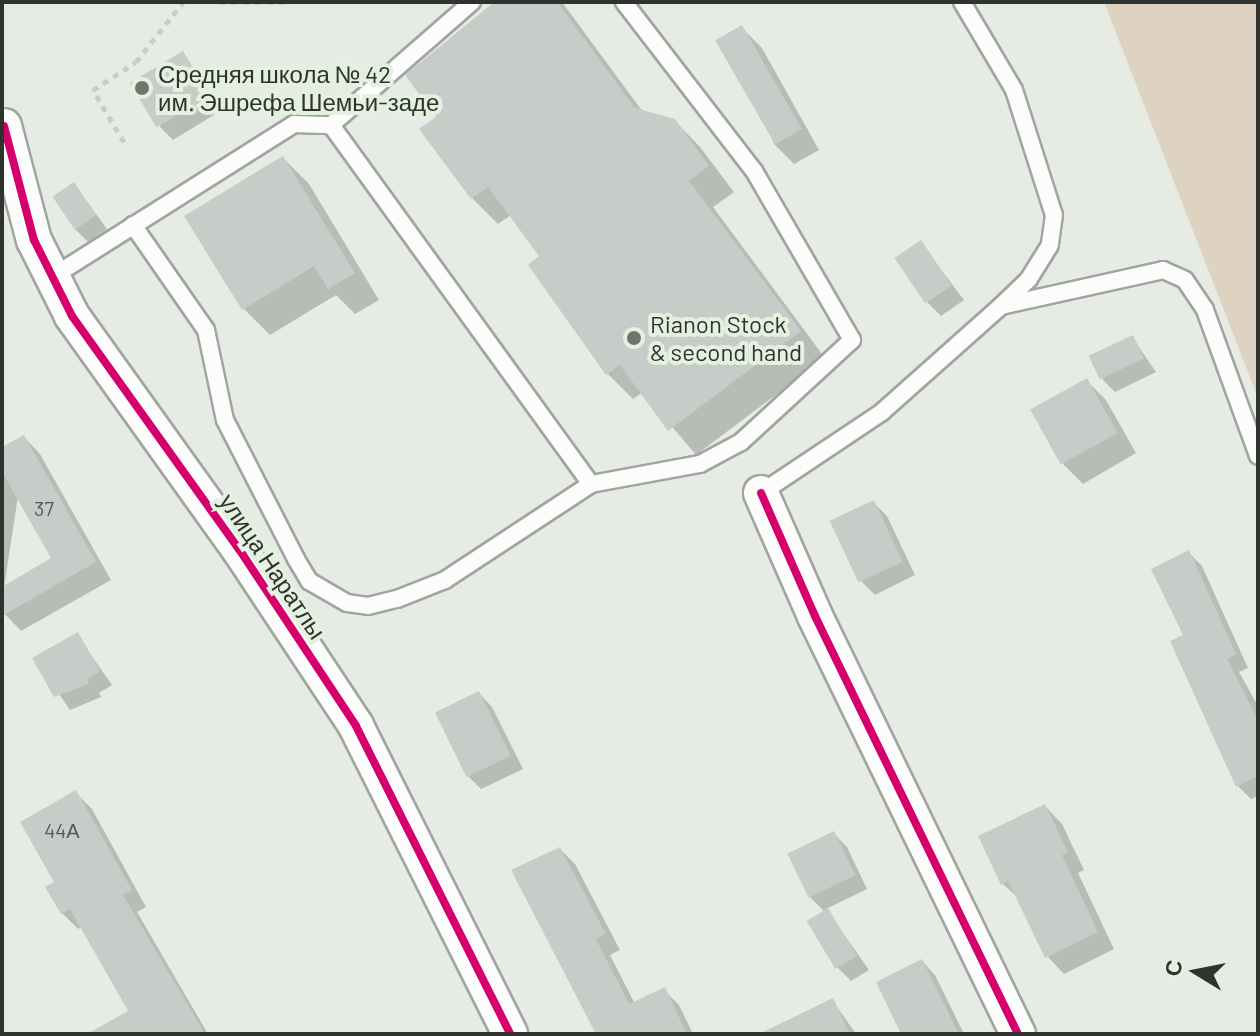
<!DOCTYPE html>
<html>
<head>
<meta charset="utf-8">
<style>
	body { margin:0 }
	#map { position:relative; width:1260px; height:1036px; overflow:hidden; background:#e6ece4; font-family:Barlow,sans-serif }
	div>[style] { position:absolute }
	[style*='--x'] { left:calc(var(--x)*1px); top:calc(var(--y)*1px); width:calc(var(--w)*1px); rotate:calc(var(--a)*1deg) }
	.green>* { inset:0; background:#ddd3c0 }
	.shadow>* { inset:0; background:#0003 }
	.building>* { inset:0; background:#c6ccc7; transform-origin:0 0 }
	.path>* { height:5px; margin-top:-2.5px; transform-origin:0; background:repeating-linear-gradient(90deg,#caccca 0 6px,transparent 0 12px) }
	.roads { filter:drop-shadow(2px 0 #a1a59f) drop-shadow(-2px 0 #a1a59f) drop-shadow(0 2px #a1a59f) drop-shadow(0 -2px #a1a59f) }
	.lane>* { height:16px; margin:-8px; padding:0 8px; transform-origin:8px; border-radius:8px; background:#fbfcfb }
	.street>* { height:34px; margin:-17px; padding:0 17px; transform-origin:17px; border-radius:17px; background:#fbfcfb }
	.cycleway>* { height:8px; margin:-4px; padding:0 4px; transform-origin:4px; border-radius:4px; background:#d6006c }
	.dots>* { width:22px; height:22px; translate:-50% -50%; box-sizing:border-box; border:4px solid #e4f0e0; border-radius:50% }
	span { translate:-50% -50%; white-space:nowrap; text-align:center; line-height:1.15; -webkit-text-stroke:8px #e4f0e0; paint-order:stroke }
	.number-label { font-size:20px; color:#555954 }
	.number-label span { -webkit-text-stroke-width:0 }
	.poi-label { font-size:24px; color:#2f332d }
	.left { translate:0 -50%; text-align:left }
	.street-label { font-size:24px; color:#2f332d }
	.frame { position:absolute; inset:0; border:4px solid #2f332d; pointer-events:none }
	.north { position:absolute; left:1156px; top:932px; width:80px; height:80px; -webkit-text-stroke:6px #e4f0e0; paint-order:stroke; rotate:280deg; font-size:22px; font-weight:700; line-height:32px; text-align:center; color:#2f332d }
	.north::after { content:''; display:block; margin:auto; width:28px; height:36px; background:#2f332d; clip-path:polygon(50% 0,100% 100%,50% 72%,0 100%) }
</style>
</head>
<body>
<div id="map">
	<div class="green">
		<i style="clip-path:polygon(1104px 2px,1258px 2px,1258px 398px)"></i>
	</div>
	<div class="shadow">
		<i style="clip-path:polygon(500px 2px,562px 2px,643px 112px,674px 120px,700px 147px,734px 192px,713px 207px,825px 358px,696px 455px,643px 392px,633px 399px,607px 373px,542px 257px,511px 215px,498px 224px,472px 198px,439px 117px)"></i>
		<i style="clip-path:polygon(742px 28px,762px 48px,819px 150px,794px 164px,774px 144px)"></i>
		<i style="clip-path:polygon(183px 54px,222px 110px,173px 140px,160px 127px)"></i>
		<i style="clip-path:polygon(283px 158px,309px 184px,379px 300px,355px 314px,336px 295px,270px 335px,244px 309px,187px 216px)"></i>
		<i style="clip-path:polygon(74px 184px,107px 229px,88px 242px,75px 229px)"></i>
		<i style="clip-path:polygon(921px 243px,964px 300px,941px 316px,928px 303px)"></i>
		<i style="clip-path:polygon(1132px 337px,1156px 372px,1115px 392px,1102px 379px)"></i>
		<i style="clip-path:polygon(1086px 380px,1106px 400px,1136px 453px,1083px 484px,1063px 464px)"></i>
		<i style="clip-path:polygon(evenodd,24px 437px,40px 454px,111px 580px,21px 631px,2px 611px,2px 449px,24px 437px,18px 496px,54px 559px,4px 588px,18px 496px)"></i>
		<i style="clip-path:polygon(874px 503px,887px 516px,915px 575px,875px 595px,861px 581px)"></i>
		<i style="clip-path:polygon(1188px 552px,1202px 566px,1248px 668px,1239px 672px,1258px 706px,1258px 796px,1251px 799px,1238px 786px,1185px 636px)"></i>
		<i style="clip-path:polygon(77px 635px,112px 685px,99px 693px,101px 697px,70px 710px,35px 659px)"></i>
		<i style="clip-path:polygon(479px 693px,492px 707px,523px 769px,481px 789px,468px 776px)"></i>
		<i style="clip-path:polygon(76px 793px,92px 809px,146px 907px,137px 912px,208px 1034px,127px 1034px,131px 1011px,82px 926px,78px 929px,62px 913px,57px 883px)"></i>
		<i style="clip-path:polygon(1045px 806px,1062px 824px,1084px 870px,1078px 873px,1114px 949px,1064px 974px,1047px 956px,1020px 900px,1003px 884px)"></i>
		<i style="clip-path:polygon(834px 834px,847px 847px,867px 889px,826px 909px,869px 970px,851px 981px,838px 968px,825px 912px,810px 897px)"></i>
		<i style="clip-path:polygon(560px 849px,575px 864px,620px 950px,610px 955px,635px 1004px,664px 990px,679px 1005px,693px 1034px,596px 1034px,514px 871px)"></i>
		<i style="clip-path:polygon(922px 961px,935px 975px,964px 1034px,908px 1034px)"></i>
		<i style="clip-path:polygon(833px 1001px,856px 1034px,798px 1034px)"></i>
	</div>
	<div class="building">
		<i style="clip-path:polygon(494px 2px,557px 2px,635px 108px,675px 119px,709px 166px,689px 181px,801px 331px,668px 431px,620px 365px,606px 375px,528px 265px,539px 256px,488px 187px,471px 199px,419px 129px,436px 117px,405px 75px)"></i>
		<i style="left:742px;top:25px;width:120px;height:31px;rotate:60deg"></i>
		<i style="left:183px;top:51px;width:52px;height:62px;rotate:59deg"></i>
		<i style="clip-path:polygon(283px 156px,355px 273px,328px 289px,314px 266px,242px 310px,184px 216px)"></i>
		<i style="left:74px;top:182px;width:40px;height:26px;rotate:56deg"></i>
		<i style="left:921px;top:240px;width:55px;height:32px;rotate:56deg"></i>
		<i style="left:1133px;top:335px;width:26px;height:49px;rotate:65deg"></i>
		<i style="left:1087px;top:378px;width:63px;height:65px;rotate:61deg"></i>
		<i style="clip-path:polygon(24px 435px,96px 562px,2px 616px,2px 587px,51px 558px,2px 472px,2px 447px)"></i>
		<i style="left:874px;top:500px;width:68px;height:49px;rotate:65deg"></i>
		<i style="clip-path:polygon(1189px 550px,1236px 654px,1227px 659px,1258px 720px,1258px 776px,1236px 787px,1170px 641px,1183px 635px,1151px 569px)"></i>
		<i style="clip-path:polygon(78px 632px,100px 671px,87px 679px,89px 684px,54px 697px,32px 658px)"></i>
		<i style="left:479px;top:691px;width:72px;height:49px;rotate:64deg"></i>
		<i style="clip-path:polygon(76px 790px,132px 890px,123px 895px,205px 1034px,87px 1034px,128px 1011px,70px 909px,61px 914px,45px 887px,54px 882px,20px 822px)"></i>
		<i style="clip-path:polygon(1045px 804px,1068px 852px,1062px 855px,1098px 932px,1045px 958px,1008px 881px,1001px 885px,978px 836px)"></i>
		<i style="left:834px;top:831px;width:49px;height:52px;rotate:64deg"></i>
		<i style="clip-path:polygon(560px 847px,606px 934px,596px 939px,629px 1004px,665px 987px,687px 1034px,596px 1034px,511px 870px)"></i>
		<i style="left:828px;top:908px;width:56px;height:25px;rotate:59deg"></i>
		<i style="clip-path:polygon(922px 959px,959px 1034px,901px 1034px,876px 982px)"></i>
		<i style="clip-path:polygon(833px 998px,850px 1034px,759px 1034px)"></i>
	</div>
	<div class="path">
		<i style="--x:219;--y:2;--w:66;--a:0"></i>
		<i style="--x:124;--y:142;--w:61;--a:-120.8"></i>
		<i style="--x:93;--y:90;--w:51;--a:-33.1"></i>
		<i style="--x:136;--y:62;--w:76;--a:-51.9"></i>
	</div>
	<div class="roads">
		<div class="lane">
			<i style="--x:962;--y:2;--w:102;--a:59.4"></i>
			<i style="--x:1014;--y:90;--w:131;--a:72.3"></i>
			<i style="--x:1054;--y:215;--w:30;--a:98"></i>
			<i style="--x:1050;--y:245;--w:40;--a:122"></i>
			<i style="--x:1029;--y:279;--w:39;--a:136"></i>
			<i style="--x:1001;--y:306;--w:166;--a:-12.5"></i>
			<i style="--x:1163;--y:270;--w:24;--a:24"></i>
			<i style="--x:1185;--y:280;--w:36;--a:56"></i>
			<i style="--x:1205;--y:310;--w:155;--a:70"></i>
			<i style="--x:331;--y:125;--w:443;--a:54.1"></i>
			<i style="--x:133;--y:225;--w:128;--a:55.2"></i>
			<i style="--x:206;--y:330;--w:92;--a:78.1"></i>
			<i style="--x:225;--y:420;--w:156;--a:62.9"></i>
			<i style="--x:296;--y:559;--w:26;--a:59"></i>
			<i style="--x:309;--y:581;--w:44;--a:30.1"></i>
			<i style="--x:347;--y:603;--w:21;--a:8"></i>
			<i style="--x:368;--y:606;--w:30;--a:-14"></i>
			<i style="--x:397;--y:599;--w:52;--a:-21.6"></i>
			<i style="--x:445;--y:580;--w:175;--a:-33.3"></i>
			<i style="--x:591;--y:484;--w:111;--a:-10.4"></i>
			<i style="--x:700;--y:464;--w:47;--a:-28.2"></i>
			<i style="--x:741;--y:442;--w:151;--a:-42.6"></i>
			<i style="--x:852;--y:340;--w:195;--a:-120.1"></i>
			<i style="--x:754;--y:171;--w:213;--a:-127.6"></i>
			<i style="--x:52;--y:277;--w:286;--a:-32.3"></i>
			<i style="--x:294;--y:124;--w:37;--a:2"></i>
			<i style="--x:331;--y:125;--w:187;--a:-41.1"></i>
			<i style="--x:761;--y:493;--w:146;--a:-33.8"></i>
			<i style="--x:882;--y:412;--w:159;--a:-41.7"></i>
		</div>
		<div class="street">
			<i style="--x:4;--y:126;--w:118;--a:75.3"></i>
			<i style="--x:34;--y:240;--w:85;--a:63.4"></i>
			<i style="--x:72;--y:316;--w:287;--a:54.4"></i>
			<i style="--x:239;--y:549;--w:212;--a:56.5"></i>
			<i style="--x:356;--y:726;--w:344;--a:63.4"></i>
			<i style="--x:761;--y:493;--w:134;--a:66.3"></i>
			<i style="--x:815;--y:616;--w:465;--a:64.1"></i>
		</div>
	</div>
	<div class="cycleway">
		<i style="--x:4;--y:126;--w:118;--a:75.3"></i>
		<i style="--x:34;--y:240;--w:85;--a:63.4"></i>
		<i style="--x:72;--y:316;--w:287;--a:54.4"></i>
		<i style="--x:239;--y:549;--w:212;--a:56.5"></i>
		<i style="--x:356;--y:726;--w:344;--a:63.4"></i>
		<i style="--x:761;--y:493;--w:134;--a:66.3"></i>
		<i style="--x:815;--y:616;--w:465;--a:64.1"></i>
	</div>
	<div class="dots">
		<i style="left:142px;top:88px;background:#6f746d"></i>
		<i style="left:634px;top:338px;background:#6f746d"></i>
	</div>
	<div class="number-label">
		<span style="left:44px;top:508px">37</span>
		<span style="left:62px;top:830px">44А</span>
	</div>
	<div class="poi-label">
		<span class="left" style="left:158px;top:88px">Средняя школа № 42<br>им. Эшрефа Шемьи-заде</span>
		<span class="left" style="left:650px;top:338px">Rianon Stock<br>&amp; second hand</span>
	</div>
	<div class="street-label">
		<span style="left:273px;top:566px;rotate:56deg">улица Наратлы</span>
	</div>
	<div class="frame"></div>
	<div class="north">С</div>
</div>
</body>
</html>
